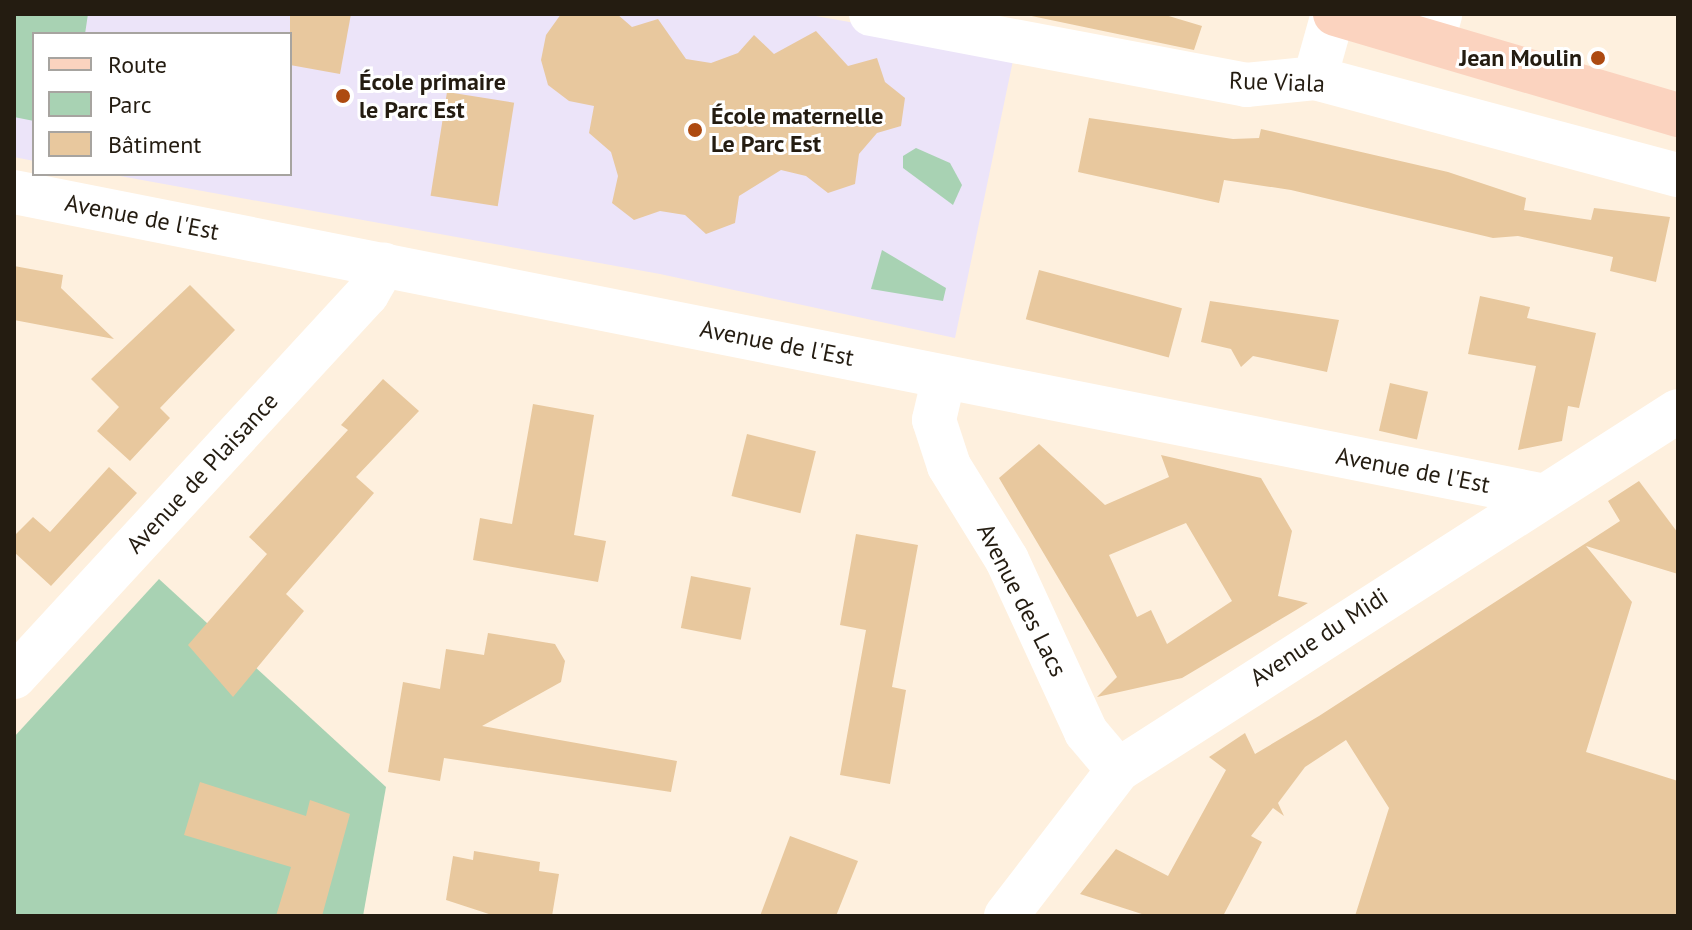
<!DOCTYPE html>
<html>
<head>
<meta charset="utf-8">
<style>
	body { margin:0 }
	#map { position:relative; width:1692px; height:930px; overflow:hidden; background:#fef0de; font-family:"PT Sans",sans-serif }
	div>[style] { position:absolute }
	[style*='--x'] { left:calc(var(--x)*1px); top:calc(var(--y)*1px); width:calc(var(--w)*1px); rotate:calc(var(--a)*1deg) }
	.education>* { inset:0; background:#ece4f9 }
	.green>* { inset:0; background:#a8d2b3 }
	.building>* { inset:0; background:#e8c89e; transform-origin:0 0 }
	.minor>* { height:44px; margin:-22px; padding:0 22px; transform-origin:22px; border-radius:22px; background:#fff }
	.major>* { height:44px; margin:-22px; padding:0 22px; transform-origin:22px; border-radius:22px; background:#fbd3bf }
	.dots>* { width:22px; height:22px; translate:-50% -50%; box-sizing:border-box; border:4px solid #fff; border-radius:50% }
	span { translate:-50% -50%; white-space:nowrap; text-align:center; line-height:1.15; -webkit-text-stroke:6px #fff; paint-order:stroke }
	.poi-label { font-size:24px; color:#241c11; font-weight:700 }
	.right { translate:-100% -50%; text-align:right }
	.left { translate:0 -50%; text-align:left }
	.street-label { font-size:24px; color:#241c11 }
	.frame { position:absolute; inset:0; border:16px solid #241c11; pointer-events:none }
	.legend { position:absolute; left:32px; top:32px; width:260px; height:144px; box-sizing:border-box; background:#fff; border:2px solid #a7a4a0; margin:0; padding:10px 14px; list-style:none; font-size:24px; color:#241c11 }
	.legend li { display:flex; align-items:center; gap:16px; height:40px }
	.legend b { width:40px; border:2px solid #a7a4a0 }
</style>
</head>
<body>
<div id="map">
	<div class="education">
		<i style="clip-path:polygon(14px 14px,804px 14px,1015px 51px,955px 338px,660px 274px,109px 174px,290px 174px,290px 34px,34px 34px,34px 161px,14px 157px)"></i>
	</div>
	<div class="green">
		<i style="clip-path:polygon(14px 14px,88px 14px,85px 34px,34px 34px,34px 121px,14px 117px)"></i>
		<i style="clip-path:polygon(916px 148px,950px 163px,962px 185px,953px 205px,903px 168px,903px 156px)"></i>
		<i style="clip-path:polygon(882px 250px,946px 288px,943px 301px,871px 289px)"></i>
		<i style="clip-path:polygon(159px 579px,386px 787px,363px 916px,14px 916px,14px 737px)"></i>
	</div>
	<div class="building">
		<i style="clip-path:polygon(290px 14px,351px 14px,340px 74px,290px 65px)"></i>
		<i style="clip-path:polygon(561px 14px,617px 14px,632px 27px,658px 19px,686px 59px,711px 63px,738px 53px,754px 35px,774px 54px,816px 31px,848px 66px,877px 58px,885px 82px,905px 98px,901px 126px,877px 133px,859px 154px,855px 184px,828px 193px,806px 176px,781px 170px,739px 196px,735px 223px,706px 234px,685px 215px,660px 211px,634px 220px,612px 203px,618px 176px,611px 152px,589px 133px,594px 106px,569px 101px,548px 85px,541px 60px,546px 35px)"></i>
		<i style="clip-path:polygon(1022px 14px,1162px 14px,1202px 26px,1194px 50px)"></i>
		<i style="left:447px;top:92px;width:68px;height:105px;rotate:9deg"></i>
		<i style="clip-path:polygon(1089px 118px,1233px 139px,1259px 138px,1261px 129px,1448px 172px,1526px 198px,1524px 210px,1591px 220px,1594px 208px,1670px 217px,1656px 282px,1610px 271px,1613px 257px,1518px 236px,1493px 238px,1291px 190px,1224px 180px,1219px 203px,1078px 172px)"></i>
		<i style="clip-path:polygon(14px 266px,63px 275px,61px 288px,114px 339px,14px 320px)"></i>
		<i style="left:1039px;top:270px;width:148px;height:51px;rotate:15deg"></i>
		<i style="clip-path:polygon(190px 285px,235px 330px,160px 408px,170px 418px,130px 461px,97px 431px,119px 407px,91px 379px)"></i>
		<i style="clip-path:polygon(1480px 296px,1530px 307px,1527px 318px,1596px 333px,1579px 408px,1568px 406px,1562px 441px,1518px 450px,1536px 366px,1468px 354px)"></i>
		<i style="clip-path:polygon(1210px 301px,1339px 320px,1327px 372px,1253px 356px,1241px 367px,1231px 349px,1201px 342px)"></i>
		<i style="clip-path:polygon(383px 379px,419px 411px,356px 477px,374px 493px,286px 594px,304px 611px,233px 697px,188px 645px,267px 554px,249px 537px,348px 430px,341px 425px)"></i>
		<i style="left:1390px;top:383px;width:39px;height:49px;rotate:13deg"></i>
		<i style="clip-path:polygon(533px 404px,594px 415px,574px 535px,606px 541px,598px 582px,473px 560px,480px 518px,512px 524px)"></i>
		<i style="left:747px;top:434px;width:71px;height:64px;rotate:14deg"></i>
		<i style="clip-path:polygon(evenodd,1039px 444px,1105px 505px,1169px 477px,1161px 455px,1261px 478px,1292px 531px,1278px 596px,1308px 603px,1182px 678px,1097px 697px,1117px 677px,999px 478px,1039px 444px,1186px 523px,1232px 601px,1167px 644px,1151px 610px,1137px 617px,1109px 555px,1186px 523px)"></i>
		<i style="clip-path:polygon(109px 467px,137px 493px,51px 586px,14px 552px,14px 536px,33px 517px,50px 532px)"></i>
		<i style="clip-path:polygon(1639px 481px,1678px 533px,1678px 574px,1586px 546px,1632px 602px,1586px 752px,1678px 781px,1678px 916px,1355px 916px,1389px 808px,1346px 740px,1305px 767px,1278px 803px,1284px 816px,1273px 808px,1251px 836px,1262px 842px,1223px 916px,1148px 916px,1080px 894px,1116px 849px,1168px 876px,1226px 770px,1209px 757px,1245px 733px,1255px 754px,1319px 716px,1620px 521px,1608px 501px)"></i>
		<i style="clip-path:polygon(856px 534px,918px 545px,892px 687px,906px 690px,890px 784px,840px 775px,866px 630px,840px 625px)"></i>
		<i style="left:691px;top:576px;width:61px;height:53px;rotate:11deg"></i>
		<i style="clip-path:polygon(488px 633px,555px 644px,565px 661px,561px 682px,482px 726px,677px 761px,671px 792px,444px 758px,440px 781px,388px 772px,403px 682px,440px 689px,446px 649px,484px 655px)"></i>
		<i style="clip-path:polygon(200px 782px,306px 816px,310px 800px,350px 814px,322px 916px,276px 916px,291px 867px,184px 835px)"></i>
		<i style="clip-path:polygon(790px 836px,858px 861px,836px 916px,760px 916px)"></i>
		<i style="clip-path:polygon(474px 851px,540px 862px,539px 871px,559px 874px,552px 916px,495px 916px,446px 900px,453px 856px,473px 860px)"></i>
	</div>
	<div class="minor">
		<i style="--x:871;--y:14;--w:382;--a:10.7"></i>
		<i style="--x:1246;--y:85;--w:69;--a:-5.8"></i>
		<i style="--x:1315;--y:78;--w:376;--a:15"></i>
		<i style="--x:1433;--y:41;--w:28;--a:-75"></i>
		<i style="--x:1315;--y:78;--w:66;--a:-74.3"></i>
		<i style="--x:14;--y:192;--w:1556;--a:11.23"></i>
		<i style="--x:944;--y:377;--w:44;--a:103.1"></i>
		<i style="--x:934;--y:420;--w:48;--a:71.9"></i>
		<i style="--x:949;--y:466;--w:110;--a:58.3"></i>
		<i style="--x:1007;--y:560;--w:189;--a:65.3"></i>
		<i style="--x:1086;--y:732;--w:50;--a:49.9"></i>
		<i style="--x:14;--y:677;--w:521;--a:-47.33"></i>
		<i style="--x:367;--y:294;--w:34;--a:-60"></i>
		<i style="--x:1006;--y:916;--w:184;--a:-52.5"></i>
		<i style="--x:1118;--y:770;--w:665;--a:-32.66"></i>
	</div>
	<div class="major">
		<i style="--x:1335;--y:14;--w:358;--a:16.4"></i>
	</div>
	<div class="dots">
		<i style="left:1598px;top:58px;background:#ad4a11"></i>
		<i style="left:343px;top:96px;background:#ad4a11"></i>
		<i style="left:695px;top:130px;background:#ad4a11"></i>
	</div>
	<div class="poi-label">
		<span class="right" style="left:1582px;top:58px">Jean Moulin</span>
		<span class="left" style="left:359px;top:96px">École primaire<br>le Parc Est</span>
		<span class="left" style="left:711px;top:130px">École maternelle<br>Le Parc Est</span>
	</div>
	<div class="street-label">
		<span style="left:1277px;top:82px;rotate:2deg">Rue Viala</span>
		<span style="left:142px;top:217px;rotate:11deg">Avenue de l'Est</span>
		<span style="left:777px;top:343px;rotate:11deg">Avenue de l'Est</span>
		<span style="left:1413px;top:470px;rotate:11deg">Avenue de l'Est</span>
		<span style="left:202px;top:473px;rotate:-47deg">Avenue de Plaisance</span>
		<span style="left:1022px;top:600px;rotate:63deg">Avenue des Lacs</span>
		<span style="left:1319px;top:637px;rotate:-33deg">Avenue du Midi</span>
	</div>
	<div class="frame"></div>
	<ul class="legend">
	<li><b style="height:10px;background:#fbd3bf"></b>Route</li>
	<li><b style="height:22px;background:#a8d2b3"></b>Parc</li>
	<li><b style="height:22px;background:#e8c89e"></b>Bâtiment</li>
	</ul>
</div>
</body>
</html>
